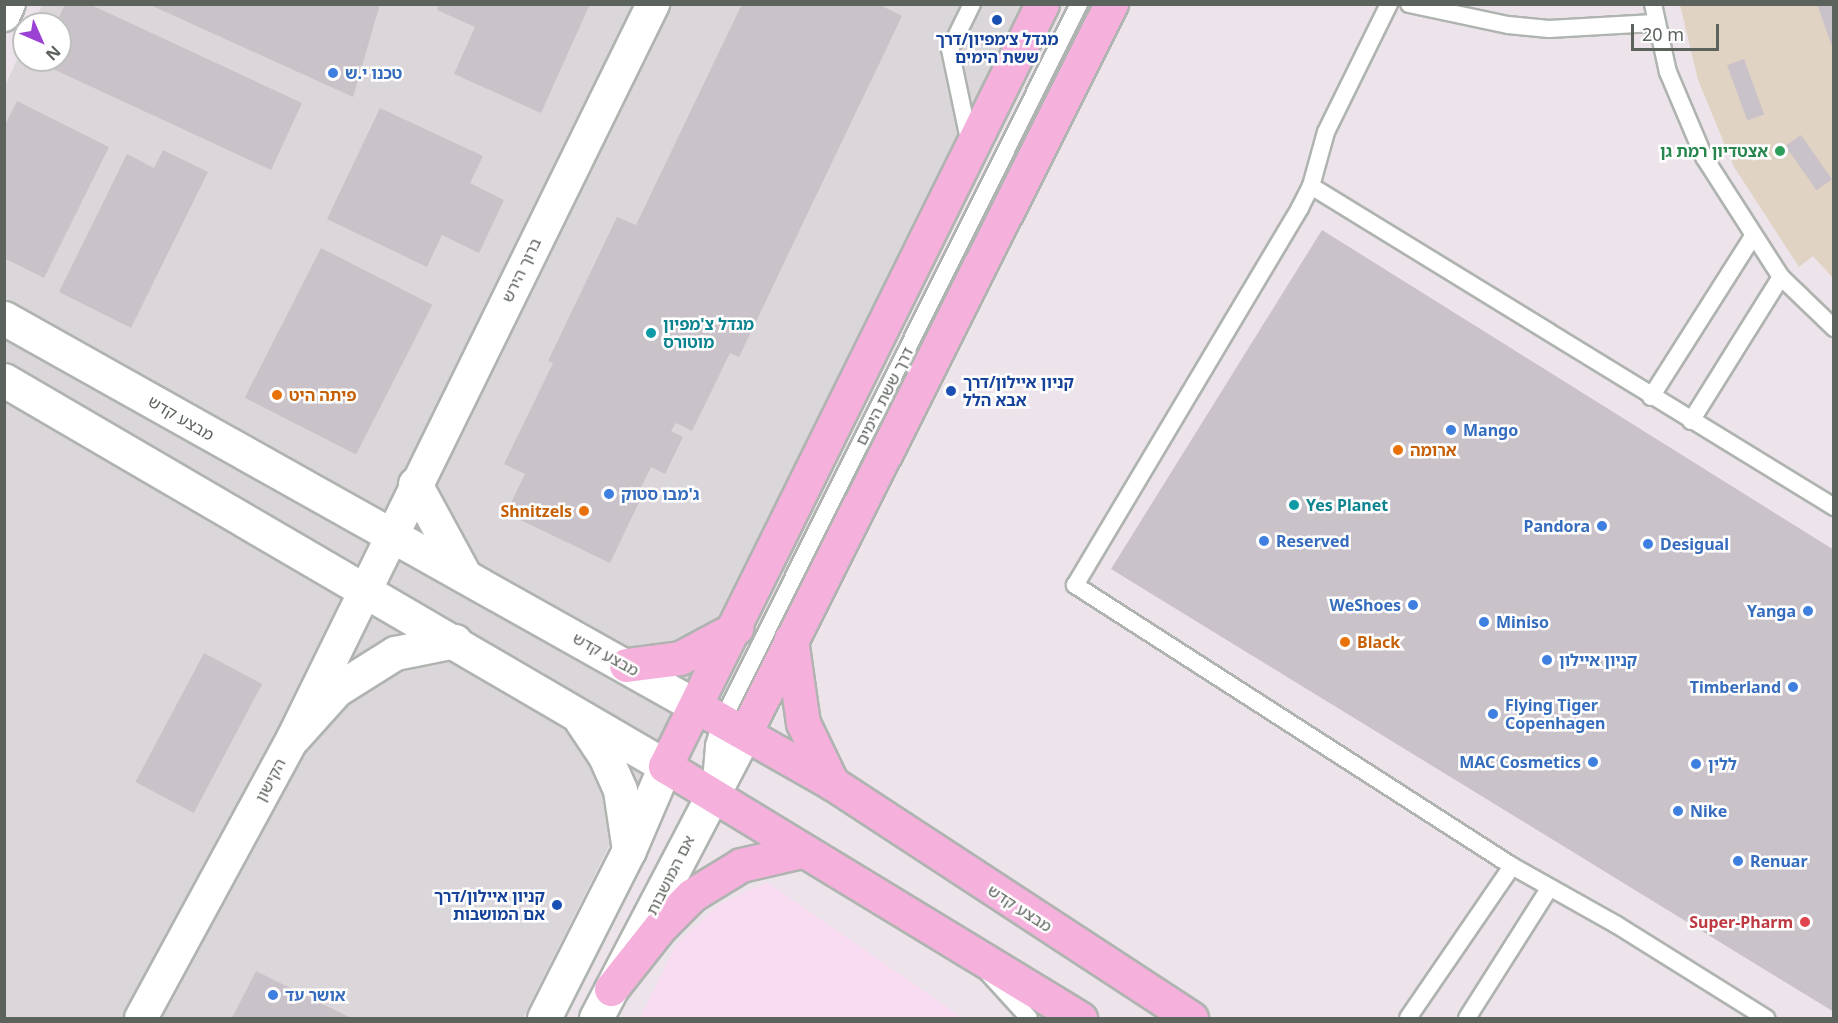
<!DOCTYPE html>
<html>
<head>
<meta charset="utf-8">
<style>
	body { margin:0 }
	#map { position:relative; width:1838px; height:1023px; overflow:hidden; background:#ece4ea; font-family:"Noto Sans","Noto Sans Hebrew",sans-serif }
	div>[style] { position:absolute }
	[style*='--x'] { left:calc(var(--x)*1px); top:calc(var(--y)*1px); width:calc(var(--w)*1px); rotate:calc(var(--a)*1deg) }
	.commercial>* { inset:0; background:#f9dcf1 }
	.industrial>* { inset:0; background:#dbd6da }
	.green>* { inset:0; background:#e1d3c3 }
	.building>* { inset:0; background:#cac2c9; transform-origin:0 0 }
	.roads { filter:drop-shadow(2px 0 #afb4b0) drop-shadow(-2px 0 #afb4b0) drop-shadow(0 2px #afb4b0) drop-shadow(0 -2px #afb4b0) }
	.service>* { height:16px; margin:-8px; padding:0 8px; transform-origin:8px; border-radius:8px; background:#fff }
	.minor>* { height:32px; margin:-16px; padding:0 16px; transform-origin:16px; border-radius:16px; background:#fff }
	.tertiary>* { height:33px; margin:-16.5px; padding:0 16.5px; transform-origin:16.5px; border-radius:16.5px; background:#fff }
	.secondary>* { height:33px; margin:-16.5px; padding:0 16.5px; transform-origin:16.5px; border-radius:16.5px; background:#fff }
	.primary>* { height:33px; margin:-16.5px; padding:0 16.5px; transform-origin:16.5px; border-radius:16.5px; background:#f5b0dc }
	.dots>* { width:16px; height:16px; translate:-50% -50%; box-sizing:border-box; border:3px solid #fff; border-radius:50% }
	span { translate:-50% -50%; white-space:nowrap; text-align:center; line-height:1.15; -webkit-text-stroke:5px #fff; paint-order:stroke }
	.transit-label { font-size:16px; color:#164399; font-weight:700 }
	.left { translate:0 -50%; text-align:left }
	.right { translate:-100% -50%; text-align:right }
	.shop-label { font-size:16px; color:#366cbe; font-weight:700 }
	.leisure-label { font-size:16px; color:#27864d; font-weight:700 }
	.street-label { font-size:16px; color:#5c625c }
	.culture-label { font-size:16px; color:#0d838f; font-weight:700 }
	.food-label { font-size:16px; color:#c56008; font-weight:700 }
	.health-label { font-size:16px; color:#be3a42; font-weight:700 }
	.frame { position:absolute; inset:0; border:6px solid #5c625c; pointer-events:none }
	.north { position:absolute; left:12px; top:12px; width:60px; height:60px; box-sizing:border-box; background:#fff; border:2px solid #bec0be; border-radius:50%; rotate:135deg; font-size:16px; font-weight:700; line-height:24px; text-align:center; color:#5c625c }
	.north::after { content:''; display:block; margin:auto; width:21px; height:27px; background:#9b42d4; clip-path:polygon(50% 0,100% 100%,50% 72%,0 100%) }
	.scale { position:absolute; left:1631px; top:24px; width:88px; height:27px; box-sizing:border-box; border:3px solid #5c625c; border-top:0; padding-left:8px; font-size:18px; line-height:21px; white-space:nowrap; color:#5c625c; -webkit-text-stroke:4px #fff; paint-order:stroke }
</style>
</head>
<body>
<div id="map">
	<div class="commercial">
		<i style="clip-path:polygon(767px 882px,963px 1018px,640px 1018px,677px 943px,720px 904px)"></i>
	</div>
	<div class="industrial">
		<i style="clip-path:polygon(42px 5px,1029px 5px,523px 1018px,5px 1018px,4px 88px,24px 45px,24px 60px,60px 60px,60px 24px,33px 24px)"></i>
	</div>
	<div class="green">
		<i style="clip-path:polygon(1680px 5px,1833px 5px,1833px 278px,1813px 256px,1799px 267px,1734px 167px,1698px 80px)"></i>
	</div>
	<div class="building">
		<i style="clip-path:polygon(65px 4px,89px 4px,302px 103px,271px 170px,38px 62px,60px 60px,60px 24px,56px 24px)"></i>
		<i style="clip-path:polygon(148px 4px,380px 4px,353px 97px)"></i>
		<i style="clip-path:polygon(439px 4px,590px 4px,541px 113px,454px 74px,475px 27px,437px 10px)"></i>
		<i style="clip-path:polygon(742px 4px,878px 4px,902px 16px,739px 357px,730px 353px,692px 431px,676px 423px,671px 431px,683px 437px,665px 474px,651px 467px,639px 492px,643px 494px,610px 563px,506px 513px,525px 474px,504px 464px,553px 363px,548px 361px,617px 217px,636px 225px)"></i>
		<i style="clip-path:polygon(1817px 4px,1834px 4px,1834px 49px,1833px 49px)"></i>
		<i style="left:1744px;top:59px;width:59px;height:18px;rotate:70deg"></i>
		<i style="clip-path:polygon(17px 101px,109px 147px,44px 278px,4px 258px,4px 127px)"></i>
		<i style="clip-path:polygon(380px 108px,483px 156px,470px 183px,504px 200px,479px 253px,442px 235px,427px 267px,327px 219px)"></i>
		<i style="left:1801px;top:135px;width:54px;height:19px;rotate:55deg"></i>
		<i style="clip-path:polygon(163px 150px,208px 172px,131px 328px,59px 292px,127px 154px,154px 168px)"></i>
		<i style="clip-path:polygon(1322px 230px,1834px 550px,1834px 1012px,1111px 569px)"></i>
		<i style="left:321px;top:248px;width:125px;height:168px;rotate:27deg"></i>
		<i style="left:204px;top:653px;width:66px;height:146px;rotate:28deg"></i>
		<i style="clip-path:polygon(256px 971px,351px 1018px,232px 1018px)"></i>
	</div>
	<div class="roads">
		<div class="service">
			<i style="--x:1389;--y:4;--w:143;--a:116.2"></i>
			<i style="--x:1326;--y:132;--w:56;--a:105.5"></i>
			<i style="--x:1311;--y:186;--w:25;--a:117"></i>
			<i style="--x:1300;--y:208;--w:439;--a:120.8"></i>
			<i style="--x:1075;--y:585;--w:520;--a:32.74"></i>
			<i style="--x:1512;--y:866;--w:120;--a:29.3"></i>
			<i style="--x:1617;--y:925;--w:176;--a:32"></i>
			<i style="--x:1409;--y:4;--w:101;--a:12"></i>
			<i style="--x:1508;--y:25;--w:41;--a:5.6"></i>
			<i style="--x:1549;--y:29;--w:105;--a:-3.3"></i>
			<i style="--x:1653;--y:4;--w:70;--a:77.6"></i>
			<i style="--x:1668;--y:72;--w:92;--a:67"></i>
			<i style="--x:1704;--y:157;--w:143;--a:57.3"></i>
			<i style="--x:1781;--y:277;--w:74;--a:43.9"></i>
			<i style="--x:970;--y:144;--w:97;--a:-101.9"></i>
			<i style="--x:950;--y:49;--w:50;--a:-63.9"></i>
			<i style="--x:1311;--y:186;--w:614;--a:31.54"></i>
			<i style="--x:1651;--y:397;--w:191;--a:-57.6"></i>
			<i style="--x:1691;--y:421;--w:170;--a:-58"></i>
			<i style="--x:711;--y:781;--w:36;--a:-85"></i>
			<i style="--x:714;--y:745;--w:25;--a:-72"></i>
			<i style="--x:722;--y:721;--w:801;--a:-63.53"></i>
			<i style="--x:989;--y:974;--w:59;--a:47.7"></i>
			<i style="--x:1408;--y:1018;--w:184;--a:-55.6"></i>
			<i style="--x:1467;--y:1018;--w:153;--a:-57.6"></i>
		</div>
		<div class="minor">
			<i style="--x:4;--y:15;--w:12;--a:-66"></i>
			<i style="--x:141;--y:1018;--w:319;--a:-61.5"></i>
			<i style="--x:293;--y:738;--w:818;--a:-63.87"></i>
		</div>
		<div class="tertiary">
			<i style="--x:4;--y:318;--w:793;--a:29.28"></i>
			<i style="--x:4;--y:380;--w:765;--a:30.28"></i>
			<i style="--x:415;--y:484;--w:105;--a:61.5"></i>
			<i style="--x:293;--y:738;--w:64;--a:-48.1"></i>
			<i style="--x:336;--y:690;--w:70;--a:-32.1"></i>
			<i style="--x:395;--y:653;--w:61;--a:-11.3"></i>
		</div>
		<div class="secondary">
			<i style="--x:581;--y:720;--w:43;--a:56.3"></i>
			<i style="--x:605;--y:756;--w:37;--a:66"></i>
			<i style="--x:620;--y:790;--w:61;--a:81.5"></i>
			<i style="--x:544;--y:1018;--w:188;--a:-63.2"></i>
			<i style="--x:629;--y:850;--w:91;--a:-66.8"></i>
			<i style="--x:596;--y:1018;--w:322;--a:-62.4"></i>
		</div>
		<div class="primary">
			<i style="--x:1042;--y:4;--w:850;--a:116.32"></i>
			<i style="--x:665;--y:766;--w:486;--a:31.3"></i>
			<i style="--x:791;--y:639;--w:85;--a:81.9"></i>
			<i style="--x:803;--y:723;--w:67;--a:64.2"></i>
			<i style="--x:626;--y:665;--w:54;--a:-7.4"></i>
			<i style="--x:680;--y:658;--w:64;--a:-28.2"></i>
			<i style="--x:696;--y:706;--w:156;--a:29.5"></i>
			<i style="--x:832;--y:783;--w:429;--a:33.2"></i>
			<i style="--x:745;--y:733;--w:816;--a:-63.34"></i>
			<i style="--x:611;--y:989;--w:79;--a:-51.7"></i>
			<i style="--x:660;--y:927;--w:45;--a:-45"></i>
			<i style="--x:692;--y:895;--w:57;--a:-31.5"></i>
			<i style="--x:741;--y:865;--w:63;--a:-12.9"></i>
		</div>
	</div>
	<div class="dots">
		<i style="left:997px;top:20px;background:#1a4fb4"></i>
		<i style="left:333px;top:73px;background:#3f7fe0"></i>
		<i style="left:1780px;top:151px;background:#2e9e5b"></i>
		<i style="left:651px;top:333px;background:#0f9aa8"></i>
		<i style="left:951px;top:391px;background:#1a4fb4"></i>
		<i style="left:277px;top:395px;background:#e8710a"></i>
		<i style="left:1451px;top:430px;background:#3f7fe0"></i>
		<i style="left:1398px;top:450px;background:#e8710a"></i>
		<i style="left:609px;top:494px;background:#3f7fe0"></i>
		<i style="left:1294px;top:505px;background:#0f9aa8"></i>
		<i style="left:584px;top:511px;background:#e8710a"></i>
		<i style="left:1602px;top:526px;background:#3f7fe0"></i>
		<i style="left:1264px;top:541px;background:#3f7fe0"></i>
		<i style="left:1648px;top:544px;background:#3f7fe0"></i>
		<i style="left:1413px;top:605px;background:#3f7fe0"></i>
		<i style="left:1808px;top:611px;background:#3f7fe0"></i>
		<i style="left:1484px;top:622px;background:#3f7fe0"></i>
		<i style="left:1345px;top:642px;background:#e8710a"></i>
		<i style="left:1547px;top:660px;background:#3f7fe0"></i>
		<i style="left:1793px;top:687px;background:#3f7fe0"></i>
		<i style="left:1493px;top:714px;background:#3f7fe0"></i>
		<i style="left:1593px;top:762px;background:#3f7fe0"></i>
		<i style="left:1696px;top:764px;background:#3f7fe0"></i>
		<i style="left:1678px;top:811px;background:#3f7fe0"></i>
		<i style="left:1738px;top:861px;background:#3f7fe0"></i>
		<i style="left:557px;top:905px;background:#1a4fb4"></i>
		<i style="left:1805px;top:922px;background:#e0444e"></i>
		<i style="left:273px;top:995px;background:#3f7fe0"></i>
	</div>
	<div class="transit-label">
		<span style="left:997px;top:48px">מגדל צ׳מפיון/דרך<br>ששת הימים</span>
		<span class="left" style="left:963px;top:391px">קניון איילון/דרך<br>אבא הלל</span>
		<span class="right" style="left:545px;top:905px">קניון איילון/דרך<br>אם המושבות</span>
	</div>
	<div class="shop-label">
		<span class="left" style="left:345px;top:73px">טכנו י.ש</span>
		<span class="left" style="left:1463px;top:430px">Mango</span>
		<span class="left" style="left:621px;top:494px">ג'מבו סטוק</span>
		<span class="right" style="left:1590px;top:526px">Pandora</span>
		<span class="left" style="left:1276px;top:541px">Reserved</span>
		<span class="left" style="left:1660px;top:544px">Desigual</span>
		<span class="right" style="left:1401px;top:605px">WeShoes</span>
		<span class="right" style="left:1796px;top:611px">Yanga</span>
		<span class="left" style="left:1496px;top:622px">Miniso</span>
		<span class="left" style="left:1559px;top:660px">קניון איילון</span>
		<span class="right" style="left:1781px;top:687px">Timberland</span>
		<span class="left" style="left:1505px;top:714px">Flying Tiger<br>Copenhagen</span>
		<span class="right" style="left:1581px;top:762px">MAC Cosmetics</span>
		<span class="left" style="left:1708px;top:764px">ללין</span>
		<span class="left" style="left:1690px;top:811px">Nike</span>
		<span class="left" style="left:1750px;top:861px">Renuar</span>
		<span class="left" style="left:285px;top:995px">אושר עד</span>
	</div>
	<div class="leisure-label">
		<span class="right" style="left:1768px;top:151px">אצטדיון רמת גן</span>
	</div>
	<div class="street-label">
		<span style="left:521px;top:270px;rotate:-64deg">ברוך הירש</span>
		<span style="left:884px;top:396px;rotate:-63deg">דרך ששת הימים</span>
		<span style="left:181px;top:418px;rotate:30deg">מבצע קדש</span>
		<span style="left:606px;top:654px;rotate:29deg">מבצע קדש</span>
		<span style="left:270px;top:780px;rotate:-62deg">הקישון</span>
		<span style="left:670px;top:875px;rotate:-63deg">אם המושבות</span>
		<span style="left:1020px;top:908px;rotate:33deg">מבצע קדש</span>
	</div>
	<div class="culture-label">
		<span class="left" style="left:663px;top:333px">מגדל צ'מפיון<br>מוטורס</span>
		<span class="left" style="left:1306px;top:505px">Yes Planet</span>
	</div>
	<div class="food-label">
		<span class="left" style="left:289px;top:395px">פיתה היט</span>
		<span class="left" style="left:1410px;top:450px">ארומה</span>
		<span class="right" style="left:572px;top:511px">Shnitzels</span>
		<span class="left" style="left:1357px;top:642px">Black</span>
	</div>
	<div class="health-label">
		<span class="right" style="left:1793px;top:922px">Super-Pharm</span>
	</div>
	<div class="frame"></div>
	<div class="north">N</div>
	<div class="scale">20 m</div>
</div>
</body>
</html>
